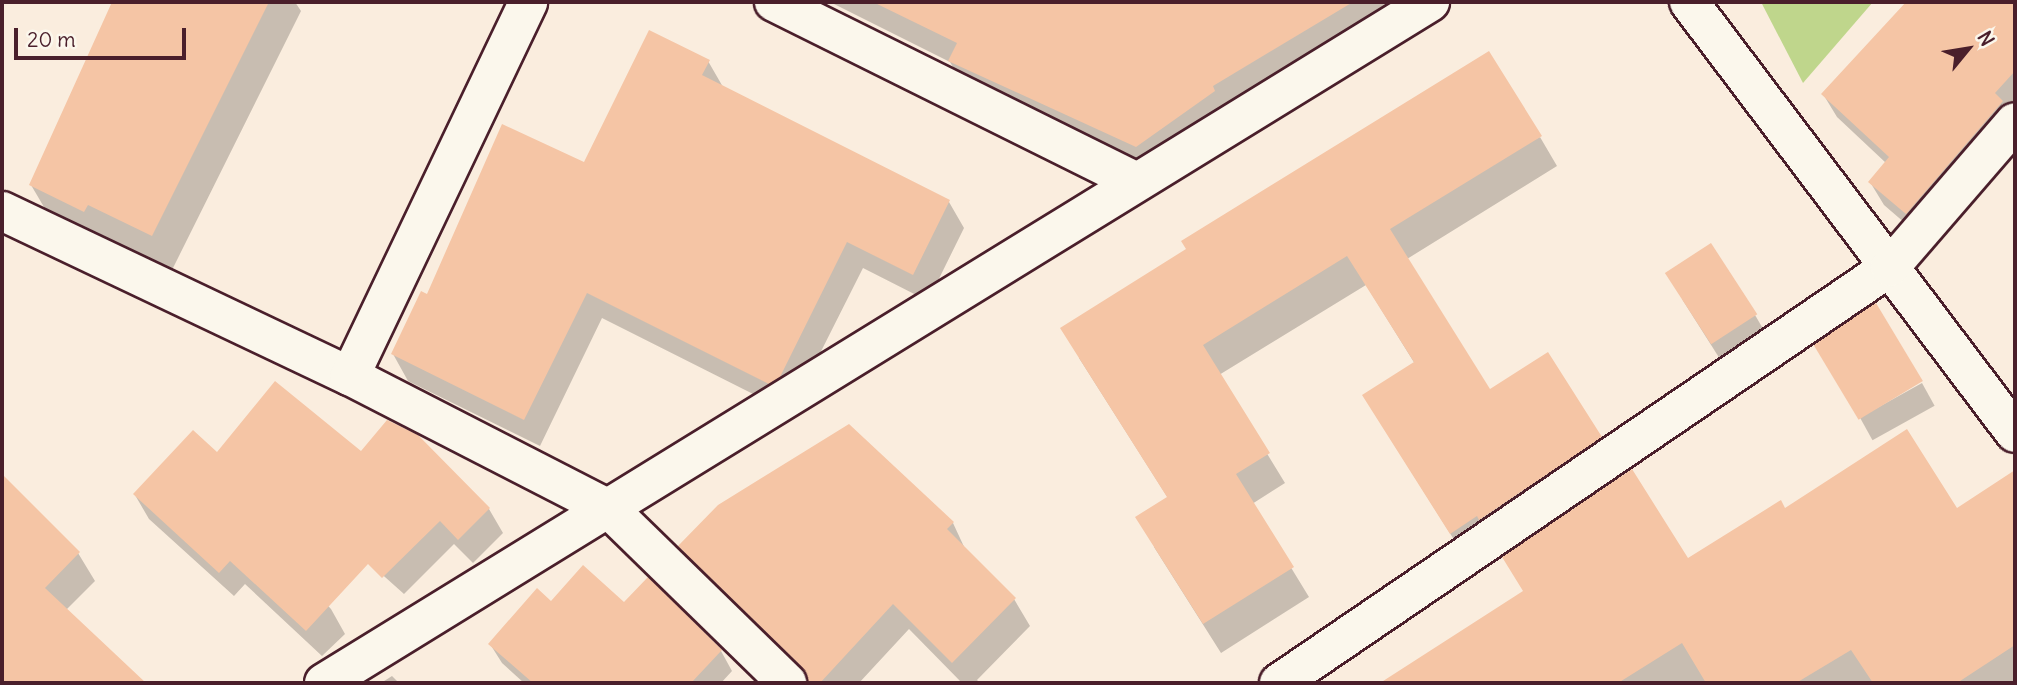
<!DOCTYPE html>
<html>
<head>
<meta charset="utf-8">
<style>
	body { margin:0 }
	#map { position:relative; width:2017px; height:685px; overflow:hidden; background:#faedde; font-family:Delius,sans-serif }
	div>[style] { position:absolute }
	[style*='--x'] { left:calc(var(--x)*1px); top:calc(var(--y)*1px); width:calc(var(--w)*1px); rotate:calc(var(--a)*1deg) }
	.green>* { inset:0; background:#bfd68c }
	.shadow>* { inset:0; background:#0003; transform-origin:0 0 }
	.building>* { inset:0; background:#f5c5a5; transform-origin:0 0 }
	.roads { filter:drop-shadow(2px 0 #4a1f2b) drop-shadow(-2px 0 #4a1f2b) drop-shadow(0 2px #4a1f2b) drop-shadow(0 -2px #4a1f2b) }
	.street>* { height:38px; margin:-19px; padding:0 19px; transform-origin:19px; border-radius:19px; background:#fbf7ec }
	span { translate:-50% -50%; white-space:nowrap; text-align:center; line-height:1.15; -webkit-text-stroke:5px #fbf7ec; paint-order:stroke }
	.frame { position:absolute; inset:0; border:4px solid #4a1f2b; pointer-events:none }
	.north { position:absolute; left:1933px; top:14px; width:70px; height:70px; -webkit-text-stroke:5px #fbf7ec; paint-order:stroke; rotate:60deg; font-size:19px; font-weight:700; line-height:28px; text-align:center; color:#4a1f2b }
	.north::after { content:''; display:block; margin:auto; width:24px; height:32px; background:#4a1f2b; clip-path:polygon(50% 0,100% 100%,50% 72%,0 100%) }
	.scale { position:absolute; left:14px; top:28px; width:172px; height:32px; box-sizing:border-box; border:4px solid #4a1f2b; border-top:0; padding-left:9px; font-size:21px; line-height:24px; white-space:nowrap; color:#4a1f2b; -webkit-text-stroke:5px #fbf7ec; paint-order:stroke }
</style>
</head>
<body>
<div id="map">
	<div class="green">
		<i style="clip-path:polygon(1761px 2px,1873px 2px,1803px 83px)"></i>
	</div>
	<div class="shadow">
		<i style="clip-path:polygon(114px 2px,295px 2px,301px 11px,172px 270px,108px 239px,104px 246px,51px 219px,31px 185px)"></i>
		<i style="clip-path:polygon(830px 2px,1174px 2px,1163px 26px,1203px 2px,1445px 2px,1155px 178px,968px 93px,950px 62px)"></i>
		<i style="clip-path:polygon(1907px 2px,2015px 2px,2015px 130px,1920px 236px,1884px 205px,1870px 182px,1886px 163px,1837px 117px,1823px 94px)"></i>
		<i style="clip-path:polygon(708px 61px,723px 87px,949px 202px,964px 228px,928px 301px,863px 268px,795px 403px,785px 410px,602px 318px,540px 446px,408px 381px,393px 354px,427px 296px)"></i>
		<i style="clip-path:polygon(1540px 137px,1557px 166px,1407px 259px,1489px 392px,1600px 438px,1617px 467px,1468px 562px,1382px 425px,1415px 364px,1366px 285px,1219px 375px,1285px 483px,1252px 504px,1309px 597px,1221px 653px,1154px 547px,1168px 498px,1079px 358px)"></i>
		<i style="clip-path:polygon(1682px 299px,1755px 315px,1769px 339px,1725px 367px)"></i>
		<i style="left:1922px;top:383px;width:26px;height:71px;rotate:61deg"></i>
		<i style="clip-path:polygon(361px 453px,489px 509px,503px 533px,473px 563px,454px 544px,404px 594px,320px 519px,282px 557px,331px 609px,345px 634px,322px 656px,245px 584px,234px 596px,149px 519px,135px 495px,217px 455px)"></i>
		<i style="clip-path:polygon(1999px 482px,2015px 506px,2015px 683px,1383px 683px,1525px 592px,1688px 561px,1785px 510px,1957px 510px)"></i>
		<i style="clip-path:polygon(15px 490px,78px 553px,95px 581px,66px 610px,143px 683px,2px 683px,2px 504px)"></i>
		<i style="clip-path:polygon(953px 523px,966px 551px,1014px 599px,1030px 626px,977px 680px,980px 683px,962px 683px,909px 629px,859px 683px,809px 683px,696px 573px,680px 546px)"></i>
		<i style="clip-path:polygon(648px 580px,721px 651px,732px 671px,721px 683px,524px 683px,502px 663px,490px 644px,551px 604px,624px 604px)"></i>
		<i style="clip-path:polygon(392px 676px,399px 683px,381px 683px)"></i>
	</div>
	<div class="building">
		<i style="clip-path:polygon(112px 2px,269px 2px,152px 236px,88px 205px,84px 212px,29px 185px)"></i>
		<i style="clip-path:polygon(873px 2px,1353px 2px,1213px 86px,1215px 91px,1136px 147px,948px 61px,957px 43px)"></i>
		<i style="clip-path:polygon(1906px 2px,2015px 2px,2015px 71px,1995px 93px,2003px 101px,1906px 214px,1868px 182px,1889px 157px,1821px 94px)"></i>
		<i style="clip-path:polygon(649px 30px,710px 60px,702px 75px,950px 200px,913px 275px,847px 242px,780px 377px,769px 384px,587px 293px,524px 420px,391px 354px,421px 291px,427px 294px,502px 124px,584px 162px)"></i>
		<i style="clip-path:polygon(1489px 51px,1542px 136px,1390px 229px,1490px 389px,1548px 352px,1602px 437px,1479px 520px,1477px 516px,1450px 534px,1362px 395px,1414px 362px,1347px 256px,1203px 345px,1270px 453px,1236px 474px,1294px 567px,1203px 624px,1135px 517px,1167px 497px,1060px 328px,1186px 249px,1181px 241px)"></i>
		<i style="left:1711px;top:243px;width:85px;height:55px;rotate:57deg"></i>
		<i style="left:1876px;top:303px;width:91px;height:75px;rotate:59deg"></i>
		<i style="clip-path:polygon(275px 381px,361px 451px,387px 420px,418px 435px,490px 508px,458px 540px,440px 521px,382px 578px,368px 564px,306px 631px,230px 561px,219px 573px,133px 494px,193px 430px,217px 452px)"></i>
		<i style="clip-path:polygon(849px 424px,954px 522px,947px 529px,1016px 598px,952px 663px,893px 604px,820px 683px,808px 683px,802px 667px,678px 546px,718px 505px)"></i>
		<i style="clip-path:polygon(1907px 429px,1957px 508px,2015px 470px,2015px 645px,1957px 683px,1873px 683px,1851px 650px,1796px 683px,1706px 683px,1682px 643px,1618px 683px,1380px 683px,1523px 591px,1502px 557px,1632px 469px,1688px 558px,1781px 500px,1785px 508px)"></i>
		<i style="clip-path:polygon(2px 474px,80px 552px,45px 588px,146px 683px,2px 683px)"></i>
		<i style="clip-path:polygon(583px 565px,624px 602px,648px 577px,722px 650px,691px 683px,533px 683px,488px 644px,537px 588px,551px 601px)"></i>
	</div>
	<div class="roads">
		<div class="street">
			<i style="--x:774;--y:2;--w:403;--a:26.4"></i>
			<i style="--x:1689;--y:2;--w:540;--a:52.9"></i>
			<i style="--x:2;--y:211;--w:385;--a:25.4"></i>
			<i style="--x:350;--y:376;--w:291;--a:27.2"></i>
			<i style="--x:609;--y:509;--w:249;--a:44.3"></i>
			<i style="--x:350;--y:376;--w:414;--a:-64.5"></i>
			<i style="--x:324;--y:683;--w:1299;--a:-31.62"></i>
			<i style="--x:1279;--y:683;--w:739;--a:-34.25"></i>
			<i style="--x:1890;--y:267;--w:191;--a:-49.2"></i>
		</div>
	</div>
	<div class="frame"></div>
	<div class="north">N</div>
	<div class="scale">20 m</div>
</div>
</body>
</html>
